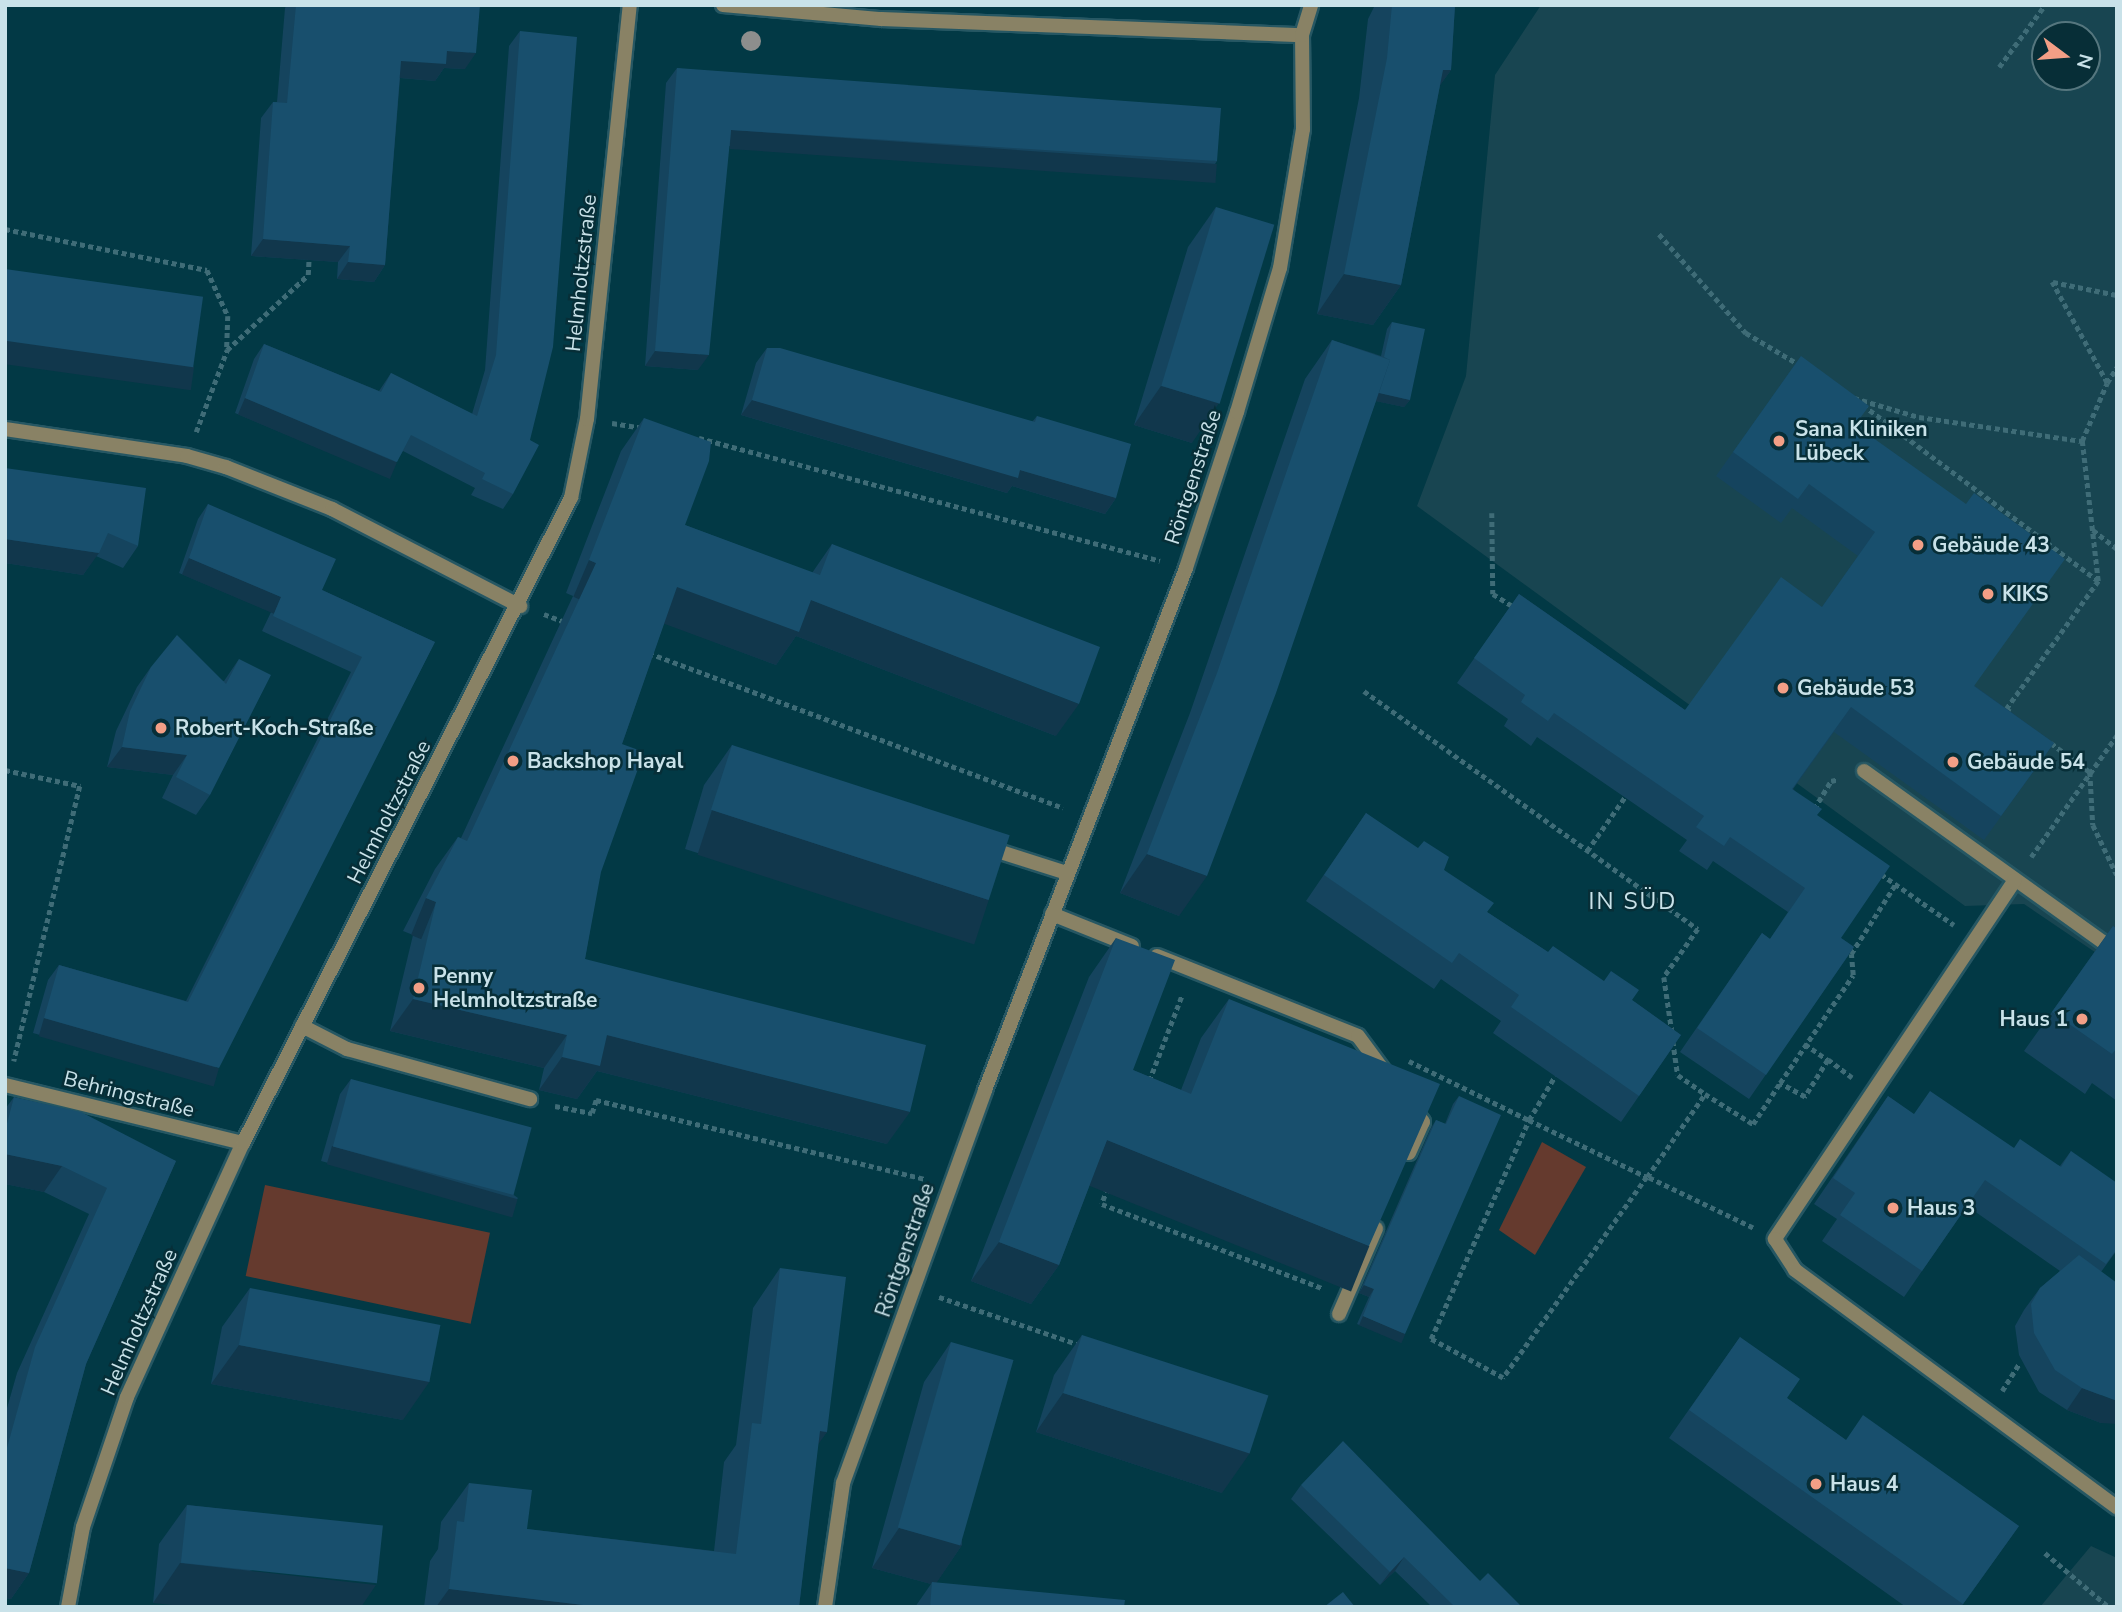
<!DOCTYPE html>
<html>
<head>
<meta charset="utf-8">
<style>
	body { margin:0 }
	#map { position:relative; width:2122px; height:1612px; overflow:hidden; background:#023945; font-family:"Nunito Sans",sans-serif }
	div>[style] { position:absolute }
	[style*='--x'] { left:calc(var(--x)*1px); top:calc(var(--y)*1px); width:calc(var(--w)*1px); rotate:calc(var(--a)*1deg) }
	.built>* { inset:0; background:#184551 }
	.green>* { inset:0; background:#653a2e; transform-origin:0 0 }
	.path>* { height:4.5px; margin-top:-2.25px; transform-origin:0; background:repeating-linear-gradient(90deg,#3f6c77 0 5px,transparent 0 8.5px) }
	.roads { filter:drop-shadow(2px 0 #265763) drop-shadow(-2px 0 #265763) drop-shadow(0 2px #265763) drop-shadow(0 -2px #265763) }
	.lane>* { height:14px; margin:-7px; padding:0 7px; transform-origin:7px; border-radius:7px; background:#898265 }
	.street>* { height:14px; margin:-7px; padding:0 7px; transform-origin:7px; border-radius:7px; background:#898265 }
	.trees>* { width:20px; height:20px; margin:-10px; border-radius:50%; background:#8d8e8d }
	.wall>* { inset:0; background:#15445e }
	.shaded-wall>* { inset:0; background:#11374c; transform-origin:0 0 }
	.building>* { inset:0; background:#184f6d; transform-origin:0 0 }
	.dots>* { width:19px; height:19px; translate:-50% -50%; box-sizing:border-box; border:4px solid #072e37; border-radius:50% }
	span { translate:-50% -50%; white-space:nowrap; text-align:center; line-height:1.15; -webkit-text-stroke:5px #072e37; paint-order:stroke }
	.street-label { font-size:21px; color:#c9e2e9 }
	.poi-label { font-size:21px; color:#c9e2e9; font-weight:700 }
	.left { translate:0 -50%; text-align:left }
	.right { translate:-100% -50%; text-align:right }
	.neighbourhood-label { font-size:23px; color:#c9e2e9; letter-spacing:2px }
	.frame { position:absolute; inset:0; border:7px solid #c9e2e9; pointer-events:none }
	.north { position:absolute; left:2031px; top:21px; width:70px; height:70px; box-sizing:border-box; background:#072e37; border:2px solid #55767e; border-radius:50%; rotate:106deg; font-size:19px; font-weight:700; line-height:28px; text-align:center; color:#c9e2e9 }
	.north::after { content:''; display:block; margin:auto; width:24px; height:32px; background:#f39f86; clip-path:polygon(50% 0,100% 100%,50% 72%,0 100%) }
</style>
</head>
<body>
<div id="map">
	<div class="built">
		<i style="clip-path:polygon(evenodd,1541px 5px,2117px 5px,2117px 967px,2024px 904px,1965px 906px,1417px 506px,1466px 376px,1495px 75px,1541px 5px,2045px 35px,2087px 35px,2087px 77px,2045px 77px,2045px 35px)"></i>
		<i style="clip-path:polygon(2091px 1546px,2117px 1558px,2117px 1607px,2040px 1607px)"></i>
	</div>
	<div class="green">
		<i style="clip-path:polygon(1542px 1142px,1586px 1167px,1535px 1255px,1499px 1230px)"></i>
		<i style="left:265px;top:1185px;width:230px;height:93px;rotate:12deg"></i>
	</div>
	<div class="path">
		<i style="--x:1999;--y:67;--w:77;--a:-53.4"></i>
		<i style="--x:5;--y:229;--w:206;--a:11.5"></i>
		<i style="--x:207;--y:270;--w:51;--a:65.5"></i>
		<i style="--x:228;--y:316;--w:33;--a:92"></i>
		<i style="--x:1659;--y:234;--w:132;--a:48.7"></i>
		<i style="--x:1746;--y:333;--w:63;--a:30.7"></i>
		<i style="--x:2053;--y:282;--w:65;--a:11.5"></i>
		<i style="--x:2107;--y:383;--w:19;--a:-58"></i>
		<i style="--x:1854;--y:398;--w:68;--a:16.3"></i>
		<i style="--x:1919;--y:417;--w:165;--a:8.4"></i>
		<i style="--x:1863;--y:405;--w:292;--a:36.8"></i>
		<i style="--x:612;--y:423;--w:30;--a:9"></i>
		<i style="--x:196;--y:432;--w:88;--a:-69.3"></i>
		<i style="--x:227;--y:350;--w:110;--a:-42.8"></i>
		<i style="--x:308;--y:275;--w:18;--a:-87"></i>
		<i style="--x:699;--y:438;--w:477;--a:14.9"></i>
		<i style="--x:1492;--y:513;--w:81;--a:89.3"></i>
		<i style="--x:1493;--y:594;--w:26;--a:32"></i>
		<i style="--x:2093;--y:530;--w:31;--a:38"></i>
		<i style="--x:544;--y:614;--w:22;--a:21"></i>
		<i style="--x:649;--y:653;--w:442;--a:20.5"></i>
		<i style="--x:1364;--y:691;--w:410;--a:35.5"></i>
		<i style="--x:1698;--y:929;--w:59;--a:125.3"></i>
		<i style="--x:1664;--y:977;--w:56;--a:81.7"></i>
		<i style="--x:2010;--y:712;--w:5;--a:-143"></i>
		<i style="--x:2006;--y:709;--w:158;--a:-54.3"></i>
		<i style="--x:2098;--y:581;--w:141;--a:-96.5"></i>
		<i style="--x:2082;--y:441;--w:63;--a:-66.7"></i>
		<i style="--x:2107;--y:383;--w:115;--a:-118.6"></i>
		<i style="--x:2051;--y:743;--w:49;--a:36.6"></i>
		<i style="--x:2090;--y:772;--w:53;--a:86.8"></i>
		<i style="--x:2093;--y:825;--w:55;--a:64.4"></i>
		<i style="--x:5;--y:770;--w:77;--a:12"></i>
		<i style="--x:80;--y:786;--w:283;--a:103.5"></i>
		<i style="--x:1814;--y:809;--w:33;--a:-59"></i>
		<i style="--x:1831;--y:781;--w:8;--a:-14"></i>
		<i style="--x:1587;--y:851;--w:70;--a:-54.9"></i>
		<i style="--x:2031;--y:857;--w:149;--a:-54.8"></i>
		<i style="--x:1881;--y:874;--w:89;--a:34.9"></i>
		<i style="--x:1673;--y:1041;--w:34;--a:82"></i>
		<i style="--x:1678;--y:1075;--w:33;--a:35"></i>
		<i style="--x:1805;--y:1044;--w:28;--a:35"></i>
		<i style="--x:1409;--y:1061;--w:134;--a:26.2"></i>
		<i style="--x:1529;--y:1120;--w:131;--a:25.8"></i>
		<i style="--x:1647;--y:1177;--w:247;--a:125.6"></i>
		<i style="--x:1503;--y:1378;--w:82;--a:-151.6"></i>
		<i style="--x:1431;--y:1339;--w:240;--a:-65.9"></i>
		<i style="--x:1529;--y:1120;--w:51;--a:-59.4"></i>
		<i style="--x:1852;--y:1078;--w:30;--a:-143"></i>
		<i style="--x:1828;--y:1060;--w:44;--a:121.9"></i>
		<i style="--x:1805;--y:1097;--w:29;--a:-151"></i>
		<i style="--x:1780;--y:1083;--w:130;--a:-55.9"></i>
		<i style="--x:1853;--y:975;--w:21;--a:-95"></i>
		<i style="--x:1851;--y:954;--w:82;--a:-57.5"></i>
		<i style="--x:1149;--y:1081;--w:92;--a:-69"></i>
		<i style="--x:555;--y:1106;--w:38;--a:11"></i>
		<i style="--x:592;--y:1113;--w:14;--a:-73"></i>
		<i style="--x:596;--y:1100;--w:339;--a:13.5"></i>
		<i style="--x:1108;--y:1188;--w:17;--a:111"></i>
		<i style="--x:1102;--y:1204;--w:235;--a:20.9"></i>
		<i style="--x:1753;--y:1228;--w:118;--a:-154.3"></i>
		<i style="--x:1647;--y:1177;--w:101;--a:-55.1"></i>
		<i style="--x:1705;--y:1094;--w:57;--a:32"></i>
		<i style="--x:1753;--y:1124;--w:49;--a:-56.6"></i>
		<i style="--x:939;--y:1297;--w:149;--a:18.8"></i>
		<i style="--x:2002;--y:1391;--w:31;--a:-58"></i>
		<i style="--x:2045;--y:1553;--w:84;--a:40.2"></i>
	</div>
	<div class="roads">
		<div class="lane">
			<i style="--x:1864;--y:771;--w:311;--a:35.6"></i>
			<i style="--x:988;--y:848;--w:83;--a:17.6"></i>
			<i style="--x:2015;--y:880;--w:432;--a:123.8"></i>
			<i style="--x:1775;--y:1239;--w:37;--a:57"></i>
			<i style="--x:1795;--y:1270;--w:400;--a:36.4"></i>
			<i style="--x:302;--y:1026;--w:51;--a:27.1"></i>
			<i style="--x:347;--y:1049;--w:190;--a:15.3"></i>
		</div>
		<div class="street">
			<i style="--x:723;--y:5;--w:159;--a:5.1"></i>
			<i style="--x:881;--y:19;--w:421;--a:2.2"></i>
			<i style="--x:5;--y:429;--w:184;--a:8.4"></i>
			<i style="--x:187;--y:456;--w:41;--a:15.8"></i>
			<i style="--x:226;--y:467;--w:114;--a:21.6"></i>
			<i style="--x:332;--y:509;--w:212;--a:27.3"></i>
			<i style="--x:1052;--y:914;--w:86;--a:21.8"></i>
			<i style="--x:1157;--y:956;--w:216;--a:21.7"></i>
			<i style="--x:1358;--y:1036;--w:44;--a:53.4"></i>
			<i style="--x:5;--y:1085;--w:245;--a:13.7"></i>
			<i style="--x:1409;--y:1153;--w:34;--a:-66"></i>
			<i style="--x:1423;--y:1122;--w:20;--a:-127"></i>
			<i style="--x:1339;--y:1314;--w:93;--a:-66.5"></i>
			<i style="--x:68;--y:1607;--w:81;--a:-79.4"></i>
			<i style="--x:83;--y:1527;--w:137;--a:-71.3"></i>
			<i style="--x:127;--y:1397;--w:279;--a:-65.5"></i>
			<i style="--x:243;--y:1143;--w:724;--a:-63.05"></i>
			<i style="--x:571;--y:498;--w:81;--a:-78.6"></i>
			<i style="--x:587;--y:419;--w:416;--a:-84.1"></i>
			<i style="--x:825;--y:1607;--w:125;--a:-81.7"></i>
			<i style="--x:843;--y:1483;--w:418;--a:-70.1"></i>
			<i style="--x:985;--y:1090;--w:559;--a:-68.94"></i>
			<i style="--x:1186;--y:568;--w:164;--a:-71.9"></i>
			<i style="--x:1237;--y:412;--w:150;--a:-73.4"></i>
			<i style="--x:1280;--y:268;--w:141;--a:-80.6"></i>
			<i style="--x:1303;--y:129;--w:94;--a:-90.6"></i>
			<i style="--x:1302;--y:35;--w:31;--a:-73"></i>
		</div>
	</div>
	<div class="trees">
		<i style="left:751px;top:41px"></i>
	</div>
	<div class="wall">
		<i style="clip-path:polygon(287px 5px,480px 5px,465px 69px,444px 68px,435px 81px,400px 78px,385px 265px,374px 282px,337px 279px,338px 262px,251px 256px,261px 118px,273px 102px,277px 102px,285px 8px)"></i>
		<i style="clip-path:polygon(1375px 5px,1455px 5px,1451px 70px,1440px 85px,1401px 285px,1373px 325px,1317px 314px,1359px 98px,1368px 19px)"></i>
		<i style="clip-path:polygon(520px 31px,513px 494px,503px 509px,471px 495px,475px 488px,403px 451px,387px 477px,235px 413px,254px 359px,264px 344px,379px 391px,391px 373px,472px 414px,485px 370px,509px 46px)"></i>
		<i style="clip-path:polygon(677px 68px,1217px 161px,1207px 176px,729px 146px,698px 370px,645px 366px,666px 83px)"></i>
		<i style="clip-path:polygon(1216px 207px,1192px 443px,1134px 425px,1188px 247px)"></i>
		<i style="clip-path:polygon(1392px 322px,1410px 400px,1404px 407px,1376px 401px,1179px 916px,1120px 893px,1190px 713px,1305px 379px,1332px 340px,1381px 356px,1387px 329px)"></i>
		<i style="clip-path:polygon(767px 348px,1032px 422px,1037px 416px,1116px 498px,1105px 514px,1012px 486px,1007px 493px,741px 415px,756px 363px)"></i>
		<i style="clip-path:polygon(1801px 356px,1855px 425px,1975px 686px,2054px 743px,1984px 840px,1834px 732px,1793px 789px,1817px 815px,1841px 938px,1854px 947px,1749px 1099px,1680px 1052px,1762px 933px,1770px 939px,1788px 912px,1713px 861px,1707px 870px,1679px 851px,1687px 840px,1537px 737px,1531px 746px,1504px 726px,1508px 719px,1457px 683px,1519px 594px,1685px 710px,1822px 607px,1858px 556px,1792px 508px,1781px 523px,1716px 476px)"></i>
		<i style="clip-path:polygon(644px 418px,685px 525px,812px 573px,832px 544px,1056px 736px,796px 636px,776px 665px,664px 623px,622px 744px,585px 959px,887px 1144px,597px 1071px,577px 1099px,539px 1090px,544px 1068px,390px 1031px,413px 935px,403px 931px,435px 869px,458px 837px,461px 838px,573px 596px,566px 593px,621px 451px)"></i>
		<i style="clip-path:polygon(5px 468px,138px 546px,123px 568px,96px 556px,83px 575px,5px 563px)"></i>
		<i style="clip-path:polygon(208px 504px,322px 590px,435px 642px,208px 1083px,33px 1033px,48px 980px,59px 965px,186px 1001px,351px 672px,262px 631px,271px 612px,179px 573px,198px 519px)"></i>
		<i style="clip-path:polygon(239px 659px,210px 795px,196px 815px,162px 798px,173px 775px,107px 767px,116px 731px,137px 687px,151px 667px,224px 681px)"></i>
		<i style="clip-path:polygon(732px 745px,989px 898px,962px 937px,685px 849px,704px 785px)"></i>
		<i style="clip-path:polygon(1366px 813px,1444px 870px,1487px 912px,1548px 952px,1632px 1000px,1681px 1035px,1621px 1122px,1493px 1033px,1501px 1021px,1441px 979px,1434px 989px,1306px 901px)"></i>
		<i style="clip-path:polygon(2113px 926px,2117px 929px,2117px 1101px,2092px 1083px,2085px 1094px,2024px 1051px)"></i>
		<i style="clip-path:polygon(1116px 938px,1133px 1070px,1181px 1090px,1201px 1038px,1229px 999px,1369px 1246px,1341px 1286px,1090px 1184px,1059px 1265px,1031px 1304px,971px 1281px,1089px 977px)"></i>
		<i style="clip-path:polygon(351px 1079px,518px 1198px,508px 1213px,321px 1161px,340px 1094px)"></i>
		<i style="clip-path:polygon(1459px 1096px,1400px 1342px,1357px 1324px,1369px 1297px,1359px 1293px,1431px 1128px,1436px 1120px,1445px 1124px,1453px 1104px)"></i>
		<i style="clip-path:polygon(1888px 1096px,1913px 1114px,2014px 1148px,2060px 1166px,2071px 1151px,2117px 1250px,2101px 1272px,2101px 1423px,2067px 1410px,2039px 1392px,2019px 1355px,2015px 1326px,2024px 1310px,2040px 1288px,2060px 1271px,1967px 1206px,1904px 1297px,1822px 1241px,1837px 1219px,1814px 1204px)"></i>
		<i style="clip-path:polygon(14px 1097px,176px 1161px,86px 1364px,29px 1573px,11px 1599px,5px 1598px,5px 1415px,17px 1373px,89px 1214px,44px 1192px,5px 1184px,5px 1109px)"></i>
		<i style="clip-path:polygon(780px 1268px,827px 1432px,818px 1443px,799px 1607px,424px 1607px,430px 1561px,438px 1549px,441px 1522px,469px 1483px,527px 1529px,714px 1551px,724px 1462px,736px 1445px,753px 1308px)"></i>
		<i style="clip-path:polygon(250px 1288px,403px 1420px,211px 1384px,222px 1327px)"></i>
		<i style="clip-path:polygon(1082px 1335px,1222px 1493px,1036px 1432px,1054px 1375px)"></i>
		<i style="clip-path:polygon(1740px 1337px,1787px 1398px,1846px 1440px,2019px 1526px,1961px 1607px,1906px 1607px,1669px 1438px)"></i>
		<i style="clip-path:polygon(951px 1342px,962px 1545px,936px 1583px,930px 1607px,915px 1607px,931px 1584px,872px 1568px,924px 1382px)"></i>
		<i style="clip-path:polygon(1301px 1485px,1480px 1581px,1522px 1607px,1432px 1607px,1395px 1571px,1380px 1585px,1291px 1499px)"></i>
		<i style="clip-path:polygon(187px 1505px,383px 1527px,153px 1603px,159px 1544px)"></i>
	</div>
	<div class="shaded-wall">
		<i style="clip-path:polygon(447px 51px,476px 53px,465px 69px,444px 68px,435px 81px,390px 77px,401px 61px)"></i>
		<i style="clip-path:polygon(1443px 70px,1451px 70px,1423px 109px)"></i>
		<i style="left:731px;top:130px;width:487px;height:19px;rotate:4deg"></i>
		<i style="clip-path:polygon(263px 239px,350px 246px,338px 262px,251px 256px)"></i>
		<i style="clip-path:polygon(348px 262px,385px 265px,374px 282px,337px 279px)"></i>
		<i style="clip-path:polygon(1344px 274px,1401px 285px,1373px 325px,1317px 314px)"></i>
		<i style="left:5px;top:340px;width:191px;height:24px;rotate:8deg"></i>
		<i style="clip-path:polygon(655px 351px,709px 355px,698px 370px,645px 366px)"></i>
		<i style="clip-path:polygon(1161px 386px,1219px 403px,1192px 443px,1134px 425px)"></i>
		<i style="clip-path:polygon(1376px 392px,1410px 400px,1404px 407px,1371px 400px)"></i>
		<i style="left:245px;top:398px;width:165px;height:18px;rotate:23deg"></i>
		<i style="clip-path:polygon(752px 400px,1020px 470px,1116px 498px,1105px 514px,1012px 486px,1007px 493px,741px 415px)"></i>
		<i style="clip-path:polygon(5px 539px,99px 553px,83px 575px,5px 563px)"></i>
		<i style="left:189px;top:558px;width:100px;height:18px;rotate:23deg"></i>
		<i style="left:589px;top:560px;width:8px;height:40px;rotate:23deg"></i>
		<i style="clip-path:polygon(677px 587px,811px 600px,1079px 704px,1056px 736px,796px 636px,776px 665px,654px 620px)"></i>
		<i style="clip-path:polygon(122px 747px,187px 755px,173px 775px,107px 767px)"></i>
		<i style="left:712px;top:810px;width:291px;height:47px;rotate:18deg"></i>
		<i style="clip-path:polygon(1147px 854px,1207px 876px,1179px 916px,1120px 893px)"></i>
		<i style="left:426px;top:898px;width:11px;height:40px;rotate:22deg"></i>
		<i style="clip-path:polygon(413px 999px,567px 1035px,544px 1068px,390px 1031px)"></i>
		<i style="left:44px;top:1018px;width:182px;height:19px;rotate:16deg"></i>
		<i style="clip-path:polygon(607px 1035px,910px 1112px,887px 1144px,597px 1071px,577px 1099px,539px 1090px,562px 1057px)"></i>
		<i style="left:1107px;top:1140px;width:283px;height:49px;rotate:22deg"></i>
		<i style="left:332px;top:1146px;width:193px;height:19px;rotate:16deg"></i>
		<i style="clip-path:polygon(5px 1154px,62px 1166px,44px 1192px,5px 1184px)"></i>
		<i style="clip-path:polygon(999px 1242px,1059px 1265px,1031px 1304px,971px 1281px)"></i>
		<i style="clip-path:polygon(1364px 1285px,1374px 1289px,1369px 1297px,1359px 1293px)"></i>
		<i style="left:1363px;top:1316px;width:46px;height:10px;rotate:23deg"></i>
		<i style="clip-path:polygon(239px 1345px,430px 1381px,403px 1420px,211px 1384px)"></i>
		<i style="clip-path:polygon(2082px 1388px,2117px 1401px,2117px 1424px,2101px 1423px,2067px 1410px)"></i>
		<i style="clip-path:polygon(1063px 1393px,1250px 1453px,1222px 1493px,1036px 1432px)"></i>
		<i style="clip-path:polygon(820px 1431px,827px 1432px,799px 1471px)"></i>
		<i style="clip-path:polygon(899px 1528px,962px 1545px,935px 1585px,932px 1582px,931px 1584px,872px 1568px)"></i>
		<i style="clip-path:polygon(1404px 1557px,1395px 1571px,1380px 1585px,1390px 1572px)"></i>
		<i style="clip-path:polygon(180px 1563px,376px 1585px,361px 1607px,190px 1607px,153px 1603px)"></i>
		<i style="clip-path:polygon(5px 1568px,29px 1573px,11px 1599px,5px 1598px)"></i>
		<i style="clip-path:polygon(449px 1589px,600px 1607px,436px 1607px)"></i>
	</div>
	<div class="building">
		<i style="clip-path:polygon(296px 5px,480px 5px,476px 53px,447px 51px,446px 64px,401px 61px,385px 265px,348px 262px,350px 246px,263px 239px,273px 102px,287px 103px)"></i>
		<i style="clip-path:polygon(1392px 5px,1455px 5px,1451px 70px,1443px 70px,1401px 285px,1344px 274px,1387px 58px)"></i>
		<i style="clip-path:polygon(520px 31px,577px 37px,553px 347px,530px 440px,539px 445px,513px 494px,482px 479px,485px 473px,411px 435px,397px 462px,245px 398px,264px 344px,381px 392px,391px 373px,477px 416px,496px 355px)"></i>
		<i style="clip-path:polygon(677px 68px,1221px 108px,1217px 161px,731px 130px,709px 355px,655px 351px)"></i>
		<i style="left:1216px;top:207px;width:61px;height:187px;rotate:17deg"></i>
		<i style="left:5px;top:269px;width:200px;height:71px;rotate:8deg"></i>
		<i style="clip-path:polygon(1392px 322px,1425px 329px,1410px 400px,1379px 393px,1390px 360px,1384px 357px)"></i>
		<i style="clip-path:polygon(1332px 340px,1390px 360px,1276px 693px,1207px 876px,1147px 854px,1217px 673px)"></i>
		<i style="clip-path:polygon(767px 348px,780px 348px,1035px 422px,1037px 416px,1131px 444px,1116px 498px,1020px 470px,1018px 478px,752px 400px)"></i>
		<i style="clip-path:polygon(1801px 356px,1869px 406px,1855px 425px,1966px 504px,1974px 493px,2065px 559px,1974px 686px,2054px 743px,2001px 816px,1851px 707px,1792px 789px,1822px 809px,1817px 815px,1890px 866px,1841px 938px,1854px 947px,1766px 1075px,1697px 1028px,1762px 933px,1770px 939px,1805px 888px,1730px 837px,1724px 846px,1696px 827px,1704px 816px,1554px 713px,1548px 721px,1521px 702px,1525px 695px,1474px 658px,1519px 594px,1685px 710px,1781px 577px,1822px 607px,1875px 532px,1809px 484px,1798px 499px,1733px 452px)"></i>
		<i style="clip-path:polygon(644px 418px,711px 442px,709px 461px,685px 525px,820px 575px,832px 544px,1100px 647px,1079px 704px,811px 600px,799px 632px,677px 587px,622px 744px,644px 752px,601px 872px,585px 959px,926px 1045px,910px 1112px,607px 1035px,600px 1066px,562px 1057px,567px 1035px,413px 999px,436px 902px,426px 898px,458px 837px,467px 841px,596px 563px,589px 560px)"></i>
		<i style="clip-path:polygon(5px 468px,146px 488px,138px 546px,108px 533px,99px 553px,5px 539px)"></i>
		<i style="clip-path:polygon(208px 504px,336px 559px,322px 590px,435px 642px,219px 1068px,44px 1018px,59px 965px,188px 1002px,362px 657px,273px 616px,281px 597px,189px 558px)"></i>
		<i style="clip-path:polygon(177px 635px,226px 684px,239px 659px,271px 675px,210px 795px,176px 777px,187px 755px,122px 747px,130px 711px,151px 667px)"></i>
		<i style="left:732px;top:745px;width:292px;height:68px;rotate:18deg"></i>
		<i style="clip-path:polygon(1366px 813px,1418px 848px,1424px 841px,1449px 857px,1444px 870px,1494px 903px,1487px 912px,1548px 952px,1553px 946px,1604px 981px,1611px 971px,1639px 990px,1632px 1000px,1681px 1035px,1639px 1096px,1511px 1007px,1519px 995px,1459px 953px,1452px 963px,1324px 875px)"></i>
		<i style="clip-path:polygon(2113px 926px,2117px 929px,2117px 1048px,2112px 1054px,2052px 1012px)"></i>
		<i style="clip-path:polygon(1116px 938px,1175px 960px,1133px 1070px,1191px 1094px,1229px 999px,1440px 1084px,1369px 1246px,1107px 1140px,1059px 1265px,999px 1242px)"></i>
		<i style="left:351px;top:1079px;width:187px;height:70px;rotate:15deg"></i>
		<i style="clip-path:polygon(1930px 1091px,2014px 1148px,2020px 1139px,2061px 1167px,2071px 1151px,2117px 1183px,2117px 1249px,2106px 1264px,1985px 1180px,1922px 1271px,1840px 1215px,1855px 1193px,1833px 1178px,1888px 1096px,1914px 1114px)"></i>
		<i style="clip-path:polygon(1459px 1096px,1501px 1115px,1405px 1334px,1363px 1316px,1374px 1289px,1364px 1285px,1436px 1120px,1446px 1124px)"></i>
		<i style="clip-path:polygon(14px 1097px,81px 1112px,176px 1161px,86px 1364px,29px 1573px,5px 1568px,5px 1455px,35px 1347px,107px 1188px,62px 1166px,5px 1154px,5px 1131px)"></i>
		<i style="clip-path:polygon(2079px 1255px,2117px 1283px,2117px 1401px,2082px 1388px,2055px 1370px,2034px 1333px,2031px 1304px,2040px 1288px)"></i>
		<i style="clip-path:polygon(780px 1268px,846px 1277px,827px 1432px,820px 1431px,799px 1607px,600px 1607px,449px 1589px,457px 1521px,464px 1522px,469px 1483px,532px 1490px,527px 1529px,736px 1554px,752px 1423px,761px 1424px)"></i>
		<i style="left:250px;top:1288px;width:194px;height:58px;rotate:11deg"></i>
		<i style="left:1082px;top:1335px;width:196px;height:61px;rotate:18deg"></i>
		<i style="clip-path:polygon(1740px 1337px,1800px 1379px,1787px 1398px,1846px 1440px,1863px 1415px,2019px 1526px,1963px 1604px,1689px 1410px)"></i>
		<i style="left:951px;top:1342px;width:65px;height:193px;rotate:16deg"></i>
		<i style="clip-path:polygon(1343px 1441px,1480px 1581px,1488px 1573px,1522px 1607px,1455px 1607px,1404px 1557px,1390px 1572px,1301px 1485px)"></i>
		<i style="left:187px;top:1505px;width:197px;height:58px;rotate:6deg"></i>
		<i style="clip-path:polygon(932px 1582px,1125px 1600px,1124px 1607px,930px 1607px)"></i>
		<i style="clip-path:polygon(1343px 1592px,1355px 1607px,1324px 1607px)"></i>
	</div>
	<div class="dots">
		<i style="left:1779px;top:441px;background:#f39f86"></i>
		<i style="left:1918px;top:545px;background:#f39f86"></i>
		<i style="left:1988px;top:594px;background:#f39f86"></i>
		<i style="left:1783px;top:688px;background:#f39f86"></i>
		<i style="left:161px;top:728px;background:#f39f86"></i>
		<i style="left:513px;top:761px;background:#f39f86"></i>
		<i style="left:1953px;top:762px;background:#f39f86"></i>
		<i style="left:419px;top:988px;background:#f39f86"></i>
		<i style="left:2082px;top:1019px;background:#f39f86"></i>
		<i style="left:1893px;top:1208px;background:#f39f86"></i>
		<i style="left:1816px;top:1484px;background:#f39f86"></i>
	</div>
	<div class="street-label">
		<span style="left:581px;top:273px;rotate:-84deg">Helmholtzstraße</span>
		<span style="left:1193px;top:477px;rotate:-72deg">Röntgenstraße</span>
		<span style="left:389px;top:812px;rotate:-63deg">Helmholtzstraße</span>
		<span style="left:129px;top:1094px;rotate:14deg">Behringstraße</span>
		<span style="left:905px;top:1250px;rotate:-71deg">Röntgenstraße</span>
		<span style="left:139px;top:1322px;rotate:-66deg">Helmholtzstraße</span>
	</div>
	<div class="poi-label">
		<span class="left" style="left:1795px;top:441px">Sana Kliniken<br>Lübeck</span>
		<span class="left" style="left:1932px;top:545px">Gebäude 43</span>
		<span class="left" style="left:2002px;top:594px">KIKS</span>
		<span class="left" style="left:1797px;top:688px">Gebäude 53</span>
		<span class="left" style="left:175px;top:728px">Robert-Koch-Straße</span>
		<span class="left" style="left:527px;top:761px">Backshop Hayal</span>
		<span class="left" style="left:1967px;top:762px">Gebäude 54</span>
		<span class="left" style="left:433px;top:988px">Penny<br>Helmholtzstraße</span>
		<span class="right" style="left:2068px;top:1019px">Haus 1</span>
		<span class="left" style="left:1907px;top:1208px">Haus 3</span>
		<span class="left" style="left:1830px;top:1484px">Haus 4</span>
	</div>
	<div class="neighbourhood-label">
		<span style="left:1633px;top:902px">IN SÜD</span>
	</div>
	<div class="frame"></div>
	<div class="north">N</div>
</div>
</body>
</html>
